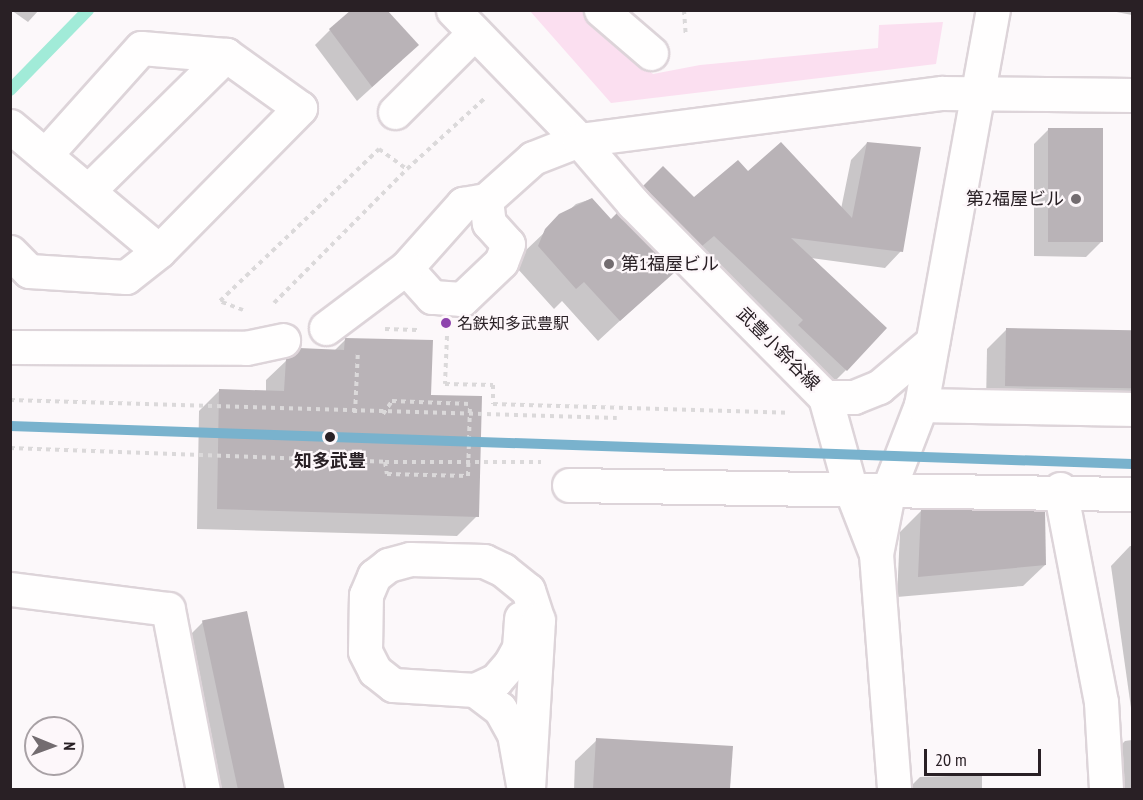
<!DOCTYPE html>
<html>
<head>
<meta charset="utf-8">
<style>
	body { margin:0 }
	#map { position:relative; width:1143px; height:800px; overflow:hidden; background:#fcf8fa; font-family:"PT Sans Narrow","Noto Sans JP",sans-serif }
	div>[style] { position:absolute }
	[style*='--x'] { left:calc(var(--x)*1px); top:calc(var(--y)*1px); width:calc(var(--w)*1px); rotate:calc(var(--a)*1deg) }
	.green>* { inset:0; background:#fbdff0 }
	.shadow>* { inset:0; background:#0003 }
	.stream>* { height:12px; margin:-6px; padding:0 6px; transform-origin:6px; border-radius:6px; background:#a1ebd8 }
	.building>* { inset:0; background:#b9b3b7; transform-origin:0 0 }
	.path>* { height:4px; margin-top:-2px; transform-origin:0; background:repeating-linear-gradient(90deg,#dbd9da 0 4.5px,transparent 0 9px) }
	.roads { filter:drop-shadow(2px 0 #ddd4d9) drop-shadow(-2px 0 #ddd4d9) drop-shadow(0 2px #ddd4d9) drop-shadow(0 -2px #ddd4d9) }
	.minor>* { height:33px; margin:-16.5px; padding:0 16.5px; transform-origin:16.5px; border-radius:16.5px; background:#fffefe }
	.major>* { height:33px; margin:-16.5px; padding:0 16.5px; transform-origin:16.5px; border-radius:16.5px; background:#fffefe }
	.path-bridge>* { height:4px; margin-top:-2px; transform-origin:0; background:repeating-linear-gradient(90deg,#dbd9da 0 4.5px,transparent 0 9px) }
	.rail-1>* { height:10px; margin:-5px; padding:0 5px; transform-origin:5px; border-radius:5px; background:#79b2cd }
	.dots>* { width:16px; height:16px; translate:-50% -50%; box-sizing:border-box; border:3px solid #fdf7fa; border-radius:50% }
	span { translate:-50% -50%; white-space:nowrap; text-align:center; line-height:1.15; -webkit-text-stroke:4.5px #fdf7fa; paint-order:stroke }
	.bus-label { font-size:16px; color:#292025 }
	.left { translate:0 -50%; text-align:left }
	.poi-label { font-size:18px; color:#292025 }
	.right { translate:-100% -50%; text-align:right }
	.street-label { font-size:18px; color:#292025 }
	.stop-label { font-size:18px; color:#292025; font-weight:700 }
	.frame { position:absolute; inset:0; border:12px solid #292025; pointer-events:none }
	.north { position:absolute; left:24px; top:716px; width:60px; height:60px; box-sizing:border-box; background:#fdf7fa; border:2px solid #a8a1a5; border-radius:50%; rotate:91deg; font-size:16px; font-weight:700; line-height:24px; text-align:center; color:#292025 }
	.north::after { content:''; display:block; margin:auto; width:21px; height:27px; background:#736c70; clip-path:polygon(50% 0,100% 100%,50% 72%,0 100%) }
	.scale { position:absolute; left:924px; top:749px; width:117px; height:27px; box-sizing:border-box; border:3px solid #292025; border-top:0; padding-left:8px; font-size:18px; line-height:21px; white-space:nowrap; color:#292025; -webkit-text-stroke:4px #fdf7fa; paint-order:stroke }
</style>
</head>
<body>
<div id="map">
	<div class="green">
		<i style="clip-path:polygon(530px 11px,585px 11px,653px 74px,700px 65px,878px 48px,879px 25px,943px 22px,936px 64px,611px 103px)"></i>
	</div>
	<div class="shadow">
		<i style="clip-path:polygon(11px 10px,39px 10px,28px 22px)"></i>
		<i style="clip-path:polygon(1106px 10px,1132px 10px,1132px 15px)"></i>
		<i style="clip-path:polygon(330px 30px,402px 60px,357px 101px,315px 45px)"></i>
		<i style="clip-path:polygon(1049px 129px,1101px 242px,1086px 257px,1034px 256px,1034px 144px)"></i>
		<i style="clip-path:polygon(867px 143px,901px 251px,885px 268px,811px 258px,846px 370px,830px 386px,628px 204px,663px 168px,694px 199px,748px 173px,841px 209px,851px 160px)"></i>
		<i style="clip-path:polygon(591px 199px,651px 292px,598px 341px,562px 301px,554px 309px,517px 268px,524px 252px,546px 231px,576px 204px)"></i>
		<i style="clip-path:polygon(1007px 329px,1132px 341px,1132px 408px,986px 405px,987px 349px)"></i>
		<i style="clip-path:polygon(346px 339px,430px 396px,477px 516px,457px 536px,197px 529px,199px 411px,219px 391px,266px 392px,266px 380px,287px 360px,334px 351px)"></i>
		<i style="clip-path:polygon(921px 511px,1045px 565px,1023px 586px,897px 597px,900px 532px)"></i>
		<i style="clip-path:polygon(1130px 546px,1132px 546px,1132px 715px,1111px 566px)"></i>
		<i style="clip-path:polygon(246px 613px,283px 790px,212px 790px,182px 643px,203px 622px)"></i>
		<i style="clip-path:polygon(597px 740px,731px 747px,729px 790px,574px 790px,575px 761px)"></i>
		<i style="clip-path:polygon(1132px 740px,1132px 790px,1106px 790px,1105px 761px,1125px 741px)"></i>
		<i style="clip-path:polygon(982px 775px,982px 790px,907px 790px,920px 777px)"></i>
	</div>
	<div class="stream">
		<i style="--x:10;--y:90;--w:112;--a:-45.7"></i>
	</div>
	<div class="building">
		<i style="clip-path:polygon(351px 10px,387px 10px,419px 45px,372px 87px,329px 29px)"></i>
		<i style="left:1048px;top:128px;width:55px;height:114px"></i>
		<i style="clip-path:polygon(781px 142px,852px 218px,867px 142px,921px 147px,903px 252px,791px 238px,887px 328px,847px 371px,798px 325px,803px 320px,714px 236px,702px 246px,643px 186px,663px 166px,694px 197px,738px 160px,748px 171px)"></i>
		<i style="clip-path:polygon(592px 198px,611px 219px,617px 213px,675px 272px,620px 321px,584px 282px,576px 289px,538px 246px,545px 229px,559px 214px)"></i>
		<i style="left:1006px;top:328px;width:126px;height:58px;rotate:1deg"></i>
		<i style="clip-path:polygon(345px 338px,433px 340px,431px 395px,482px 396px,479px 517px,217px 509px,219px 389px,284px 391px,286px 359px,299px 348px,344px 350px)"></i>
		<i style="clip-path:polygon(921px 509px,1045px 511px,1046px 565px,918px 577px)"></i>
		<i style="left:247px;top:611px;width:182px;height:46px;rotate:78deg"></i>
		<i style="clip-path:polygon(596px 738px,733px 746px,730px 789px,593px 789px)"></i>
	</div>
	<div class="path">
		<i style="--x:684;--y:10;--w:27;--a:86"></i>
		<i style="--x:274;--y:303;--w:189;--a:-45.2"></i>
		<i style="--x:407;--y:169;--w:107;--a:-42.3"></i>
		<i style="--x:243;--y:310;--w:25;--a:-159"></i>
		<i style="--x:220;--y:301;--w:220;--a:-43.7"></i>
		<i style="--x:379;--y:149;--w:34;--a:36"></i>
		<i style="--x:385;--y:329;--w:32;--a:2"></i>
		<i style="--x:447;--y:336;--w:48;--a:92.4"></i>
		<i style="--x:445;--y:384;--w:48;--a:1.2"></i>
		<i style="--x:493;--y:385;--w:19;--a:90"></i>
		<i style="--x:493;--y:404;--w:296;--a:1.7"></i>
		<i style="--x:10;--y:400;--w:607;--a:1.7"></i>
		<i style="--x:355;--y:413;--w:63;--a:-87.3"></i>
		<i style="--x:383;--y:414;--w:16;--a:-55"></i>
		<i style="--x:392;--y:401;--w:78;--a:2.2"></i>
		<i style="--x:10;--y:448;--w:375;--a:2.1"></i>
		<i style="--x:385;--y:462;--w:156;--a:0"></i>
		<i style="--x:385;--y:462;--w:12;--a:81"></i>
		<i style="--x:387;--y:474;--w:81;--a:1.4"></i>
	</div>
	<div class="roads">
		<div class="minor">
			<i style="--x:601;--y:10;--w:66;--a:40.7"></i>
			<i style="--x:395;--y:112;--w:112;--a:-45"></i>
			<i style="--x:10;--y:126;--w:194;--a:40"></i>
			<i style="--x:159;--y:251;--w:201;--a:-45.4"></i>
			<i style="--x:300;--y:108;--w:91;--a:-144.4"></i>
			<i style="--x:226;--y:55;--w:85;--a:-175.3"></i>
			<i style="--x:141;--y:48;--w:144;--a:131.9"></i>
			<i style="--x:88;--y:191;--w:194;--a:-44.6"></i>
			<i style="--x:486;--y:200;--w:23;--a:83"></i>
			<i style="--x:489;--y:223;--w:28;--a:48"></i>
			<i style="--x:508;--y:244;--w:19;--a:111"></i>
			<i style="--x:501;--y:262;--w:54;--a:136.5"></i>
			<i style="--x:462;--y:299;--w:30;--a:-176"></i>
			<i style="--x:432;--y:297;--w:39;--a:-132"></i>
			<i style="--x:406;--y:268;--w:86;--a:-48.3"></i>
			<i style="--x:463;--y:204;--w:23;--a:-10"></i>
			<i style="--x:486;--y:200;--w:63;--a:-41.8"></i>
			<i style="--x:533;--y:158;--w:49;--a:-21.4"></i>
			<i style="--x:579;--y:140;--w:366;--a:-7.4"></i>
			<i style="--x:942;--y:93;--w:190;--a:0.6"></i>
			<i style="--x:10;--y:252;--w:27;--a:45"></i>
			<i style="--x:29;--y:271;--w:97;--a:3.5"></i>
			<i style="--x:126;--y:277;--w:42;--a:-38.2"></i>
			<i style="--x:326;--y:328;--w:100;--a:-36.9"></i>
			<i style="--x:10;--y:347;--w:236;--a:0.2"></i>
			<i style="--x:246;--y:348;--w:38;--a:-12"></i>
			<i style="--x:825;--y:397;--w:29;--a:0"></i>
			<i style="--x:854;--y:397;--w:27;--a:-22"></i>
			<i style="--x:879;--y:387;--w:70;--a:-40.3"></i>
			<i style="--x:921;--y:405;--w:211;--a:1.1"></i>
			<i style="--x:569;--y:485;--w:563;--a:0.92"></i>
			<i style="--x:1060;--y:489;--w:217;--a:79.1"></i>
			<i style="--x:1101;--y:702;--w:88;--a:86.7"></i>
			<i style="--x:876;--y:554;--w:67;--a:-78.9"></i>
			<i style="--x:889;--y:488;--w:89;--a:-68.9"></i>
			<i style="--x:921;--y:405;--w:402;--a:-79.7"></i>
			<i style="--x:10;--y:589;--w:159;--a:7.2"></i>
			<i style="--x:168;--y:609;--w:184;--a:79.1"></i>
			<i style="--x:475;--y:690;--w:23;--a:-25"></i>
			<i style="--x:496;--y:680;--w:21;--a:-49"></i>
			<i style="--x:510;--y:664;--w:18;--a:-61"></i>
			<i style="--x:519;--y:648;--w:30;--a:-86"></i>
			<i style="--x:524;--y:790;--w:57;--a:-100.1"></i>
			<i style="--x:514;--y:734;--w:29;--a:-119"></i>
			<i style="--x:500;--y:709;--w:31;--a:-143"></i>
			<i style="--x:475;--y:690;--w:82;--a:-176.5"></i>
			<i style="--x:393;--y:685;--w:23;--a:-142"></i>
			<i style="--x:375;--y:671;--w:22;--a:-117"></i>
			<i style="--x:365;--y:651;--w:56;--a:-89"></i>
			<i style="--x:366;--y:595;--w:21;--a:-67"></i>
			<i style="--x:374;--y:576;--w:18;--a:-38"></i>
			<i style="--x:388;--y:565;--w:23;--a:-15"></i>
			<i style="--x:410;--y:559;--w:74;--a:1.5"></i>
			<i style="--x:484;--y:561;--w:21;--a:25"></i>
			<i style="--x:503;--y:570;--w:32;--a:39"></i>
			<i style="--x:528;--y:590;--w:32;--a:72"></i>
			<i style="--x:538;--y:620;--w:170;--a:93.4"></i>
		</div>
		<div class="major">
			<i style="--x:453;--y:10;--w:181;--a:45.9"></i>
			<i style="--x:579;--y:140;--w:83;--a:49.4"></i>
			<i style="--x:633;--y:203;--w:273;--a:45.3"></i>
			<i style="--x:825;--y:397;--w:93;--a:74.5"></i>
			<i style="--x:850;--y:487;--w:72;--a:68.8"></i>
			<i style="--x:876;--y:554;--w:237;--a:85.6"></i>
		</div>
	</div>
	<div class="path-bridge">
		<i style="--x:468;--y:476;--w:72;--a:-88.4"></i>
	</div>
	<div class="rail-1">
		<i style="--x:10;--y:426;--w:1123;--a:1.94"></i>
	</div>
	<div class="dots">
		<i style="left:1076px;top:199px;background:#736c70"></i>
		<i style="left:609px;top:264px;background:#736c70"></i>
		<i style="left:446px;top:323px;background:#8e44ad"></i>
		<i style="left:330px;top:437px;background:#292025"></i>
	</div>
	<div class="bus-label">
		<span class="left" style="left:457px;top:323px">名鉄知多武豊駅</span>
	</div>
	<div class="poi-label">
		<span class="right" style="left:1064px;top:199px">第2福屋ビル</span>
		<span class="left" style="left:621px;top:264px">第1福屋ビル</span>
	</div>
	<div class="street-label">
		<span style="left:778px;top:349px;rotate:45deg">武豊小鈴谷線</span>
	</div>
	<div class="stop-label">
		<span style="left:330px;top:461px">知多武豊</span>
	</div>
	<div class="frame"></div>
	<div class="north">N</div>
	<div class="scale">20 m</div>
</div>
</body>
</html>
